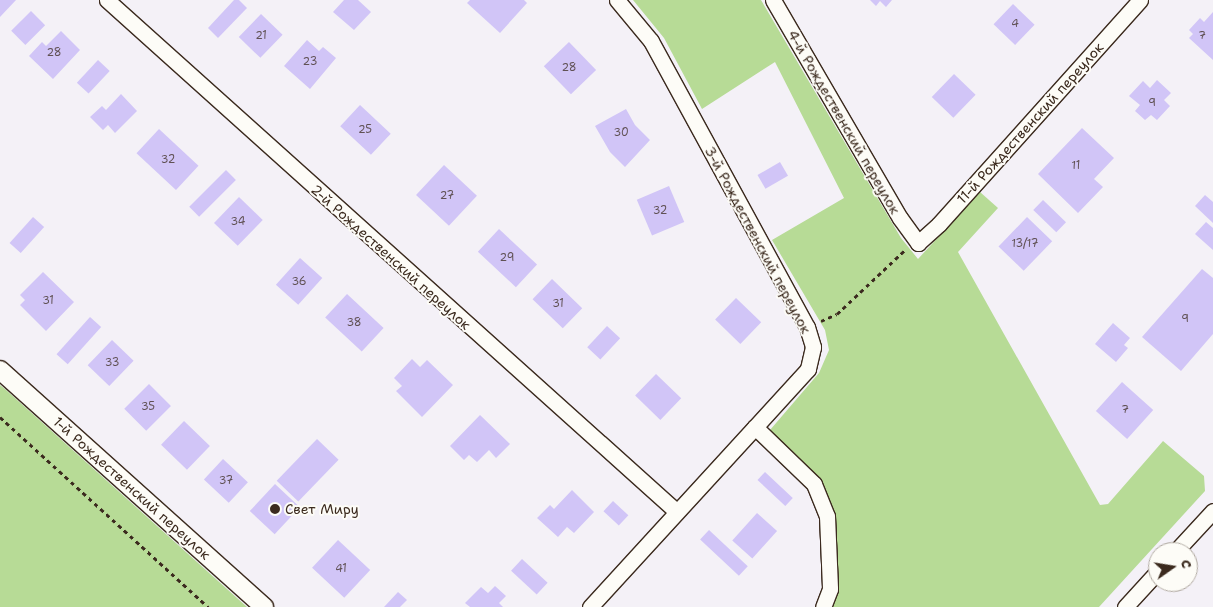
<!DOCTYPE html>
<html>
<head>
<meta charset="utf-8">
<style>
	body { margin:0 }
	#map { position:relative; width:1213px; height:607px; overflow:hidden; background:#f4f1f7; font-family:"Shantell Sans",sans-serif }
	div>[style] { position:absolute }
	[style*='--x'] { left:calc(var(--x)*1px); top:calc(var(--y)*1px); width:calc(var(--w)*1px); rotate:calc(var(--a)*1deg) }
	.green>* { inset:0; background:#b7db96 }
	.building>* { inset:0; background:#d1c5f7; transform-origin:0 0 }
	.path>* { height:3px; margin-top:-1.5px; transform-origin:0; background:repeating-linear-gradient(90deg,#3b2a1e 0 4px,transparent 0 8px) }
	.roads { filter:drop-shadow(1px 0 #3b2a1e) drop-shadow(-1px 0 #3b2a1e) drop-shadow(0 1px #3b2a1e) drop-shadow(0 -1px #3b2a1e) }
	.minor>* { height:15px; margin:-7.5px; padding:0 7.5px; transform-origin:7.5px; border-radius:7.5px; background:#fdfcf7 }
	.tertiary>* { height:18px; margin:-9px; padding:0 9px; transform-origin:9px; border-radius:9px; background:#fdfcf7 }
	.dots>* { width:14px; height:14px; translate:-50% -50%; box-sizing:border-box; border:2px solid #fdfcf7; border-radius:50% }
	span { translate:-50% -50%; white-space:nowrap; text-align:center; line-height:1.15; -webkit-text-stroke:4px #fdfcf7; paint-order:stroke }
	.number-label { font-size:11px; color:#605154 }
	.number-label span { -webkit-text-stroke-width:0 }
	.street-label { font-size:14px; color:#3b2a1e }
	.poi-label { font-size:14px; color:#3b2a1e }
	.left { translate:0 -50%; text-align:left }
	.north { position:absolute; left:1148px; top:542px; width:50px; height:50px; box-sizing:border-box; background:#fdfcf7; border:1px solid #afa8a0; border-radius:50%; rotate:77deg; font-size:14px; font-weight:700; line-height:20px; text-align:center; color:#3b2a1e }
	.north::after { content:''; display:block; margin:auto; width:18px; height:22px; background:#3b2a1e; clip-path:polygon(50% 0,100% 100%,50% 72%,0 100%) }
</style>
</head>
<body>
<div id="map">
	<div class="green">
		<i style="clip-path:polygon(633px 0,761px 0,901px 238px,918px 259px,980px 192px,998px 208px,958px 252px,1100px 505px,1108px 504px,1163px 441px,1204px 476px,1205px 491px,1099px 607px,830px 607px,836px 589px,836px 551px,830px 508px,812px 471px,770px 430px,819px 373px,829px 350px,825px 330px,772px 240px,844px 198px,775px 62px,702px 109px,664px 38px)"></i>
		<i style="clip-path:polygon(0 385px,5px 389px,247px 607px,0 607px)"></i>
	</div>
	<div class="building">
		<i style="clip-path:polygon(0 0,16px 0,0 17px)"></i>
		<i style="clip-path:polygon(234px 0,239px 0,247px 8px,218px 38px,208px 28px)"></i>
		<i style="clip-path:polygon(344px 0,358px 0,371px 12px,354px 30px,333px 12px)"></i>
		<i style="clip-path:polygon(470px 0,524px 0,527px 3px,500px 33px,467px 3px)"></i>
		<i style="clip-path:polygon(870px 0,892px 0,886px 7px,880px 1px,876px 6px)"></i>
		<i style="left:1013px;top:4px;width:30px;height:28px;rotate:44deg"></i>
		<i style="left:31px;top:11px;width:20px;height:28px;rotate:45deg"></i>
		<i style="clip-path:polygon(1213px 12px,1213px 60px,1189px 38px,1193px 34px,1189px 30px,1200px 18px,1204px 22px)"></i>
		<i style="left:261px;top:14px;width:30px;height:32px;rotate:44deg"></i>
		<i style="clip-path:polygon(61px 31px,80px 50px,53px 79px,29px 56px,42px 42px,46px 46px)"></i>
		<i style="clip-path:polygon(307px 40px,319px 51px,323px 47px,336px 58px,310px 89px,284px 66px)"></i>
		<i style="left:569px;top:42px;width:39px;height:35px;rotate:46deg"></i>
		<i style="left:98px;top:60px;width:16px;height:31px;rotate:43deg"></i>
		<i style="left:954px;top:74px;width:30px;height:32px;rotate:44deg"></i>
		<i style="clip-path:polygon(1157px 80px,1171px 93px,1164px 100px,1170px 106px,1157px 120px,1151px 115px,1145px 120px,1135px 111px,1140px 105px,1129px 96px,1143px 81px,1150px 88px)"></i>
		<i style="clip-path:polygon(121px 94px,137px 111px,115px 133px,108px 125px,103px 130px,90px 117px,102px 106px,106px 110px)"></i>
		<i style="left:360px;top:105px;width:42px;height:29px;rotate:43deg"></i>
		<i style="clip-path:polygon(626px 109px,635px 125px,650px 140px,625px 167px,610px 152px,595px 126px)"></i>
		<i style="clip-path:polygon(1082px 128px,1114px 158px,1094px 179px,1103px 187px,1078px 213px,1038px 174px)"></i>
		<i style="left:159px;top:129px;width:54px;height:33px;rotate:43deg"></i>
		<i style="left:780px;top:162px;width:16px;height:26px;rotate:60deg"></i>
		<i style="left:444px;top:165px;width:45px;height:41px;rotate:43deg"></i>
		<i style="left:226px;top:170px;width:14px;height:52px;rotate:45deg"></i>
		<i style="left:669px;top:186px;width:39px;height:35px;rotate:67deg"></i>
		<i style="clip-path:polygon(1205px 195px,1213px 202px,1213px 223px,1195px 206px)"></i>
		<i style="left:239px;top:197px;width:33px;height:36px;rotate:44deg"></i>
		<i style="left:1043px;top:200px;width:32px;height:14px;rotate:44deg"></i>
		<i style="left:33px;top:217px;width:15px;height:35px;rotate:42deg"></i>
		<i style="left:1027px;top:217px;width:35px;height:41px;rotate:44deg"></i>
		<i style="clip-path:polygon(1206px 222px,1213px 228px,1213px 250px,1195px 234px)"></i>
		<i style="left:499px;top:229px;width:52px;height:31px;rotate:43deg"></i>
		<i style="left:300px;top:258px;width:30px;height:36px;rotate:42deg"></i>
		<i style="clip-path:polygon(1202px 269px,1213px 278px,1213px 334px,1181px 371px,1142px 337px)"></i>
		<i style="clip-path:polygon(43px 272px,74px 302px,46px 331px,20px 305px,25px 300px,20px 295px)"></i>
		<i style="left:552px;top:279px;width:42px;height:28px;rotate:44deg"></i>
		<i style="left:347px;top:294px;width:50px;height:32px;rotate:43deg"></i>
		<i style="left:736px;top:298px;width:35px;height:30px;rotate:44deg"></i>
		<i style="left:90px;top:317px;width:15px;height:50px;rotate:42deg"></i>
		<i style="clip-path:polygon(1113px 323px,1130px 338px,1124px 345px,1128px 348px,1116px 362px,1095px 344px)"></i>
		<i style="left:607px;top:326px;width:18px;height:29px;rotate:43deg"></i>
		<i style="left:112px;top:340px;width:30px;height:35px;rotate:44deg"></i>
		<i style="clip-path:polygon(412px 359px,420px 367px,427px 360px,453px 385px,422px 417px,396px 391px,402px 386px,394px 378px)"></i>
		<i style="left:656px;top:374px;width:35px;height:30px;rotate:44deg"></i>
		<i style="left:1122px;top:382px;width:42px;height:39px;rotate:42deg"></i>
		<i style="left:149px;top:384px;width:31px;height:35px;rotate:45deg"></i>
		<i style="clip-path:polygon(480px 415px,510px 444px,496px 458px,489px 450px,477px 462px,469px 455px,464px 460px,450px 446px)"></i>
		<i style="left:184px;top:421px;width:36px;height:33px;rotate:44deg"></i>
		<i style="left:317px;top:439px;width:30px;height:58px;rotate:44deg"></i>
		<i style="left:223px;top:459px;width:34px;height:28px;rotate:43deg"></i>
		<i style="left:765px;top:472px;width:38px;height:11px;rotate:43deg"></i>
		<i style="left:275px;top:484px;width:34px;height:37px;rotate:43deg"></i>
		<i style="clip-path:polygon(572px 490px,594px 512px,574px 533px,567px 527px,558px 537px,537px 518px,550px 505px,554px 509px)"></i>
		<i style="left:613px;top:501px;width:21px;height:14px;rotate:43deg"></i>
		<i style="left:757px;top:513px;width:27px;height:37px;rotate:42deg"></i>
		<i style="left:709px;top:530px;width:53px;height:13px;rotate:43deg"></i>
		<i style="left:338px;top:540px;width:44px;height:38px;rotate:43deg"></i>
		<i style="left:522px;top:559px;width:35px;height:16px;rotate:43deg"></i>
		<i style="clip-path:polygon(495px 586px,506px 596px,499px 603px,503px 607px,470px 607px,465px 603px,481px 587px,488px 593px)"></i>
		<i style="clip-path:polygon(398px 592px,407px 600px,400px 607px,384px 607px)"></i>
	</div>
	<div class="path">
		<i style="--x:821;--y:321;--w:17;--a:-24"></i>
		<i style="--x:837;--y:314;--w:93;--a:-43.3"></i>
		<i style="--x:0;--y:417;--w:282;--a:42.4"></i>
	</div>
	<div class="roads">
		<div class="minor">
			<i style="--x:107;--y:0;--w:765;--a:41.93"></i>
			<i style="--x:617;--y:0;--w:53;--a:50.3"></i>
			<i style="--x:651;--y:41;--w:326;--a:61.4"></i>
			<i style="--x:807;--y:327;--w:21;--a:73"></i>
			<i style="--x:813;--y:347;--w:23;--a:103"></i>
			<i style="--x:808;--y:369;--w:79;--a:132.4"></i>
			<i style="--x:755;--y:427;--w:82;--a:44"></i>
			<i style="--x:814;--y:484;--w:35;--a:68"></i>
			<i style="--x:827;--y:516;--w:73;--a:87.6"></i>
			<i style="--x:830;--y:589;--w:19;--a:111"></i>
			<i style="--x:773;--y:0;--w:252;--a:59.8"></i>
			<i style="--x:900;--y:218;--w:31;--a:54"></i>
			<i style="--x:918;--y:243;--w:28;--a:-42"></i>
			<i style="--x:939;--y:224;--w:301;--a:-48.1"></i>
			<i style="--x:1175;--y:552;--w:56;--a:-47.2"></i>
			<i style="--x:590;--y:607;--w:244;--a:-47.5"></i>
			<i style="--x:1125;--y:607;--w:49;--a:-47.5"></i>
		</div>
		<div class="tertiary">
			<i style="--x:0;--y:370;--w:355;--a:41.9"></i>
		</div>
	</div>
	<div class="dots">
		<i style="left:275px;top:509px;background:#3b2a1e"></i>
	</div>
	<div class="number-label">
		<span style="left:1015px;top:24px">4</span>
		<span style="left:261px;top:36px">21</span>
		<span style="left:1202px;top:36px">7</span>
		<span style="left:54px;top:53px">28</span>
		<span style="left:310px;top:62px">23</span>
		<span style="left:569px;top:68px">28</span>
		<span style="left:1152px;top:103px">9</span>
		<span style="left:365px;top:130px">25</span>
		<span style="left:621px;top:133px">30</span>
		<span style="left:168px;top:160px">32</span>
		<span style="left:1076px;top:166px">11</span>
		<span style="left:447px;top:196px">27</span>
		<span style="left:660px;top:211px">32</span>
		<span style="left:238px;top:222px">34</span>
		<span style="left:1025px;top:244px">13/17</span>
		<span style="left:507px;top:258px">29</span>
		<span style="left:299px;top:282px">36</span>
		<span style="left:48px;top:301px">31</span>
		<span style="left:558px;top:304px">31</span>
		<span style="left:1185px;top:319px">9</span>
		<span style="left:354px;top:323px">38</span>
		<span style="left:112px;top:363px">33</span>
		<span style="left:148px;top:407px">35</span>
		<span style="left:1125px;top:410px">7</span>
		<span style="left:226px;top:481px">37</span>
		<span style="left:341px;top:569px">41</span>
	</div>
	<div class="street-label">
		<span style="left:844px;top:122px;rotate:60deg">4-й Рождественский переулок</span>
		<span style="left:1030px;top:123px;rotate:-48deg">11-й Рождественский переулок</span>
		<span style="left:758px;top:240px;rotate:62deg">3-й Рождественский переулок</span>
		<span style="left:391px;top:257px;rotate:42deg">2-й Рождественский переулок</span>
		<span style="left:132px;top:488px;rotate:42deg">1-й Рождественский переулок</span>
	</div>
	<div class="poi-label">
		<span class="left" style="left:285px;top:509px">Свет Миру</span>
	</div>
	<div class="north">С</div>
</div>
</body>
</html>
